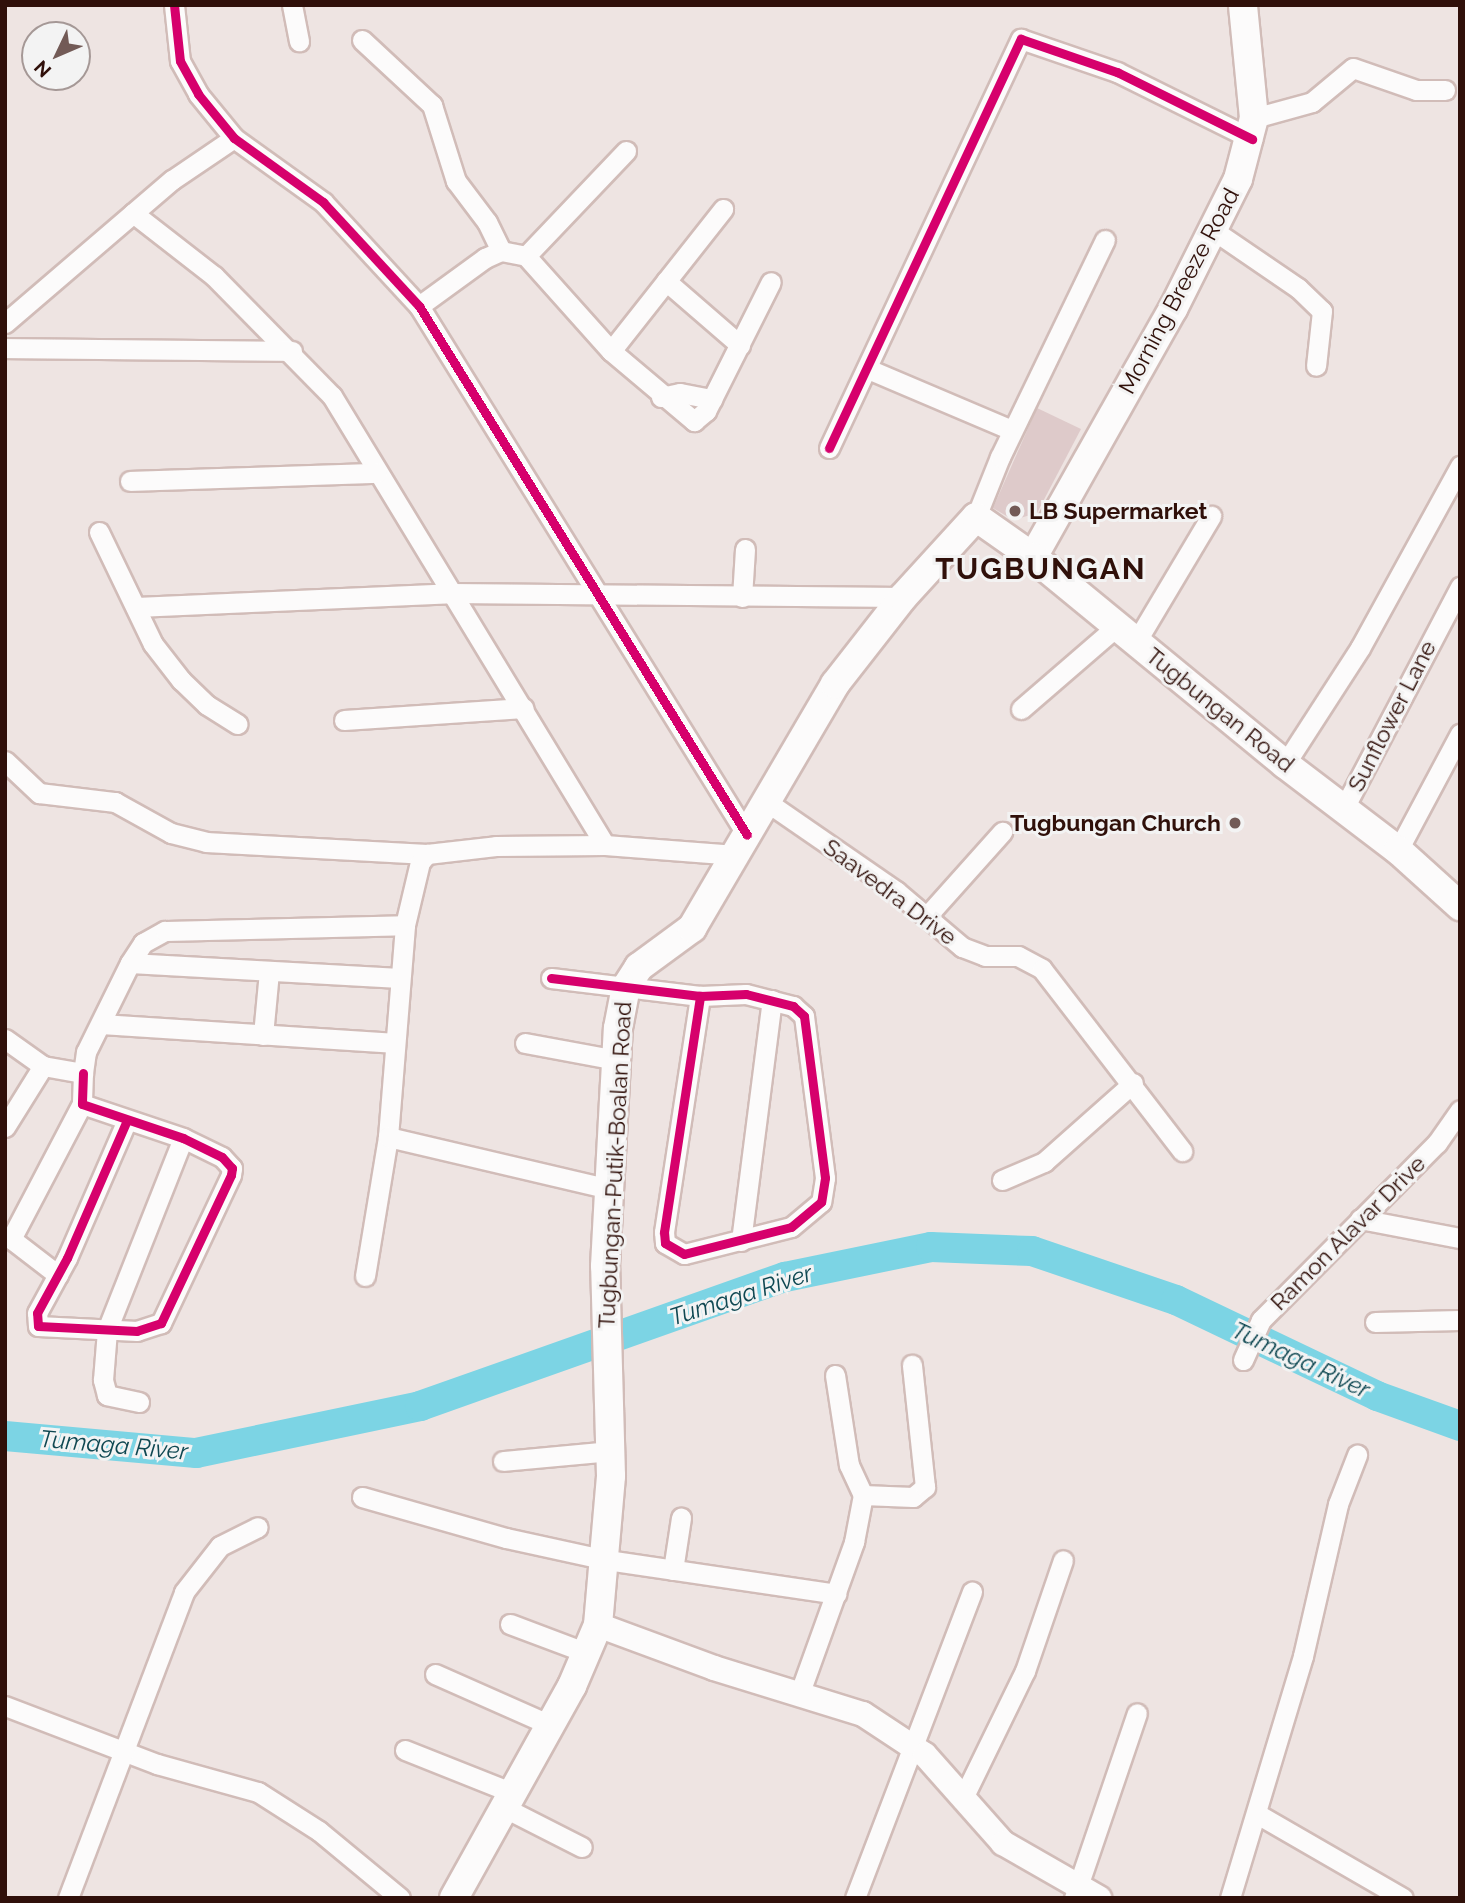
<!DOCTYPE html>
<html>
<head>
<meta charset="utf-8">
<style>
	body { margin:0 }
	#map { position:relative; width:1465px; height:1903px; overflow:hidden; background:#eee4e2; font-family:Raleway,sans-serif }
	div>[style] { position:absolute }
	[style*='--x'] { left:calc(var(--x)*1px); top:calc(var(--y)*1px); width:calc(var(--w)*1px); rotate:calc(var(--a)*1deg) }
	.river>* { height:30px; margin:-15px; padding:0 15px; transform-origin:15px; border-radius:15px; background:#7cd4e4 }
	.building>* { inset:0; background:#decaca }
	.roads { filter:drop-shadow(2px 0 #d1bcb8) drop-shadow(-2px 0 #d1bcb8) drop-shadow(0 2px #d1bcb8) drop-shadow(0 -2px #d1bcb8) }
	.minor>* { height:19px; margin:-9.5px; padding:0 9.5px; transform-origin:9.5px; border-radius:9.5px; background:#fcfbfb }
	.tertiary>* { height:24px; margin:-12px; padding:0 12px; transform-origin:12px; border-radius:12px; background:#fcfbfb }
	.secondary>* { height:28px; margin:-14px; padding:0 14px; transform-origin:14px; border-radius:14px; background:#fcfbfb }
	.cycleway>* { height:9px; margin:-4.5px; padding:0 4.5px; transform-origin:4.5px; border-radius:4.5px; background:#d6006c }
	.dots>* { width:19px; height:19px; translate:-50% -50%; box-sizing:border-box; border:4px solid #f3f3f3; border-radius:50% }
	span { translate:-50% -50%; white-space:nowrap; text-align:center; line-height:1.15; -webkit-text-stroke:6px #f3f3f3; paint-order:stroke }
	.street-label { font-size:23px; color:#30100a }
	.poi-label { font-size:23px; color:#30100a; font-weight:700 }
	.left { translate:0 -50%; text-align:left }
	.right { translate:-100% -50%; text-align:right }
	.water-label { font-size:24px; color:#0f4852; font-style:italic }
	.district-label { font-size:30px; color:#30100a; font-weight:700; letter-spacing:2px }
	.frame { position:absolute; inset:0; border:7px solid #30100a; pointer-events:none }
	.north { position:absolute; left:21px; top:21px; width:70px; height:70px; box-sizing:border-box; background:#f3f3f3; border:2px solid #a59896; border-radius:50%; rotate:226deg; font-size:19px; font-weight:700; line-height:28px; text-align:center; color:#30100a }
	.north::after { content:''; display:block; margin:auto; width:24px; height:32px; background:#725a56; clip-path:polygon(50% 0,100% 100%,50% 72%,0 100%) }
</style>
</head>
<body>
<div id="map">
	<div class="river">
		<i style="--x:5;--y:1436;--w:192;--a:5.1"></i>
		<i style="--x:196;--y:1453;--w:229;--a:-11.8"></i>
		<i style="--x:420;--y:1406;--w:387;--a:-19.5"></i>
		<i style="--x:785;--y:1277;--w:149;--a:-11.6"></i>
		<i style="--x:931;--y:1247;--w:101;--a:2.3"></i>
		<i style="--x:1032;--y:1251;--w:152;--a:18.8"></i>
		<i style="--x:1176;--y:1300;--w:223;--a:25.5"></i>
		<i style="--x:1377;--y:1396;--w:88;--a:19.9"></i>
	</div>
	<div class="building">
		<i style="clip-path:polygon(1037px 408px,1081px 429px,1037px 513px,1013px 520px,993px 508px)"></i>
	</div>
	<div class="roads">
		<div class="minor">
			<i style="--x:174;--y:5;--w:56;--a:83.9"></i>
			<i style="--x:180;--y:61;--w:38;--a:61"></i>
			<i style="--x:198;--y:94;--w:57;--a:50.7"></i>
			<i style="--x:234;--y:138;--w:110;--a:35.7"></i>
			<i style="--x:323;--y:202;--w:142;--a:47.3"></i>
			<i style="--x:419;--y:306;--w:622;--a:58.2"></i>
			<i style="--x:292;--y:5;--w:37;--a:79"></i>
			<i style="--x:362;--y:40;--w:96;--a:42.9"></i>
			<i style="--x:432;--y:105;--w:80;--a:72.5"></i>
			<i style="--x:456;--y:181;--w:51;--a:52.9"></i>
			<i style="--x:487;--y:222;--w:32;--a:64"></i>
			<i style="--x:1254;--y:118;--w:60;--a:-15.4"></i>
			<i style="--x:1312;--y:102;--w:53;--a:-39.7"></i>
			<i style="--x:1353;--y:68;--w:67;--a:19.2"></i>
			<i style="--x:1416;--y:90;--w:29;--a:0"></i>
			<i style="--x:133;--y:213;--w:103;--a:37.9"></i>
			<i style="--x:214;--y:276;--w:168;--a:45.5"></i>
			<i style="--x:332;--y:396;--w:525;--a:58.7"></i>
			<i style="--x:1213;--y:230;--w:103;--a:34.3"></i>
			<i style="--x:1298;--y:288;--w:33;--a:44"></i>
			<i style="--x:1322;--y:311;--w:55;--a:96.2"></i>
			<i style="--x:526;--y:256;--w:145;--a:-46.4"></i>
			<i style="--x:666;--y:281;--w:98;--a:40.9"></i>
			<i style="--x:419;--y:306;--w:82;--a:-36"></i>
			<i style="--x:485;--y:258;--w:17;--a:-24"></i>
			<i style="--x:501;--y:251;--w:25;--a:11"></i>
			<i style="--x:526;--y:256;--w:127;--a:48.2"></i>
			<i style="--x:611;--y:351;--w:109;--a:40.1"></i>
			<i style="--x:694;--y:421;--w:16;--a:-40"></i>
			<i style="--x:706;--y:411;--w:144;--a:-63.3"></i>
			<i style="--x:5;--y:323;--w:220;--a:-40.6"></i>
			<i style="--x:172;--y:180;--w:75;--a:-34.1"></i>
			<i style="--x:5;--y:348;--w:287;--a:0.6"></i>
			<i style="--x:611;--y:351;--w:181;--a:-51.7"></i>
			<i style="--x:868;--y:369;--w:156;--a:23"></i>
			<i style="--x:661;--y:397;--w:19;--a:-12"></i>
			<i style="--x:680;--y:393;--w:33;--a:11"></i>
			<i style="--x:829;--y:448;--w:452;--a:-64.9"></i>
			<i style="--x:1021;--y:39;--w:102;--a:19"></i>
			<i style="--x:1117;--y:72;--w:151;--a:26.4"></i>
			<i style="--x:130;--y:481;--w:247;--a:-1.9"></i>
			<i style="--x:976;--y:517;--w:65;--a:-68.2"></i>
			<i style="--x:1000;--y:457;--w:241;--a:-64.2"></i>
			<i style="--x:99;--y:532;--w:124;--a:64.3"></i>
			<i style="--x:153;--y:644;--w:46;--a:52.1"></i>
			<i style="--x:181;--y:680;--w:36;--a:44"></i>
			<i style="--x:207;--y:705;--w:36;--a:32"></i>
			<i style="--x:742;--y:597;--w:48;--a:-86.4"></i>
			<i style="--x:136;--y:607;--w:315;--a:-2.5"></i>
			<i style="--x:451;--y:593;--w:452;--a:0.5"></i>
			<i style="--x:1136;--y:642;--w:147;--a:-59.2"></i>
			<i style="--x:1021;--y:709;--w:127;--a:-40.8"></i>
			<i style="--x:344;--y:720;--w:180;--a:-3.8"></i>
			<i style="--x:5;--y:761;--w:47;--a:43.3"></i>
			<i style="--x:39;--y:793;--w:77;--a:6.8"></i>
			<i style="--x:115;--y:802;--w:64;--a:29"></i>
			<i style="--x:171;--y:833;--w:36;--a:14"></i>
			<i style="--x:206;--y:842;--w:221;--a:3.1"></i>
			<i style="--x:1285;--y:764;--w:138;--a:-57.1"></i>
			<i style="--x:1360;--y:648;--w:208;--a:-61.2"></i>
			<i style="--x:767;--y:802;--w:157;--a:34.6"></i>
			<i style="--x:896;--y:891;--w:87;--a:40.3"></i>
			<i style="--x:962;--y:947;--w:25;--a:21"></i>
			<i style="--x:985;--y:956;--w:33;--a:0"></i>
			<i style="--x:1018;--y:956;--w:27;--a:28"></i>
			<i style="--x:1042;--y:969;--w:230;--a:52.4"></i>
			<i style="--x:1344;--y:808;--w:250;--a:-62.3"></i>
			<i style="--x:1398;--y:850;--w:132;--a:-61.9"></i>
			<i style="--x:927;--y:916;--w:113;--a:-48.2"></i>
			<i style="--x:130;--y:963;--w:270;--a:3.2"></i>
			<i style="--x:551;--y:978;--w:150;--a:6.9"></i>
			<i style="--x:700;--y:996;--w:46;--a:-2.5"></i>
			<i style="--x:746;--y:994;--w:49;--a:14.3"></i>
			<i style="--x:793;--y:1006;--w:15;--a:42"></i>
			<i style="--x:804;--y:1016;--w:163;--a:82.6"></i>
			<i style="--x:825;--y:1178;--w:24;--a:99"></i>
			<i style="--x:821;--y:1202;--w:39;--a:140"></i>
			<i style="--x:791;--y:1227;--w:110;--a:165.8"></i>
			<i style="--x:684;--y:1254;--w:22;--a:-150"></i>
			<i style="--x:665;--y:1243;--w:11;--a:-95"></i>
			<i style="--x:664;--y:1232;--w:239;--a:-81.3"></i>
			<i style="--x:101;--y:1024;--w:292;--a:3.7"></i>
			<i style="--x:263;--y:1035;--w:64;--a:-84.6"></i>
			<i style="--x:5;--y:1039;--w:47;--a:35.4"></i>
			<i style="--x:43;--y:1066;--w:41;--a:9.9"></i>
			<i style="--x:83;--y:1073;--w:21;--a:-82"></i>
			<i style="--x:86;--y:1052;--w:99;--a:-63.7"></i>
			<i style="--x:130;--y:963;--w:24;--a:-57"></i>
			<i style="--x:143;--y:943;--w:25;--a:-29"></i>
			<i style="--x:165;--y:931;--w:240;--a:-1.4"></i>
			<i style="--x:525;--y:1043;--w:94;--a:10.5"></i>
			<i style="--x:83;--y:1073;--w:31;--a:92"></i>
			<i style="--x:82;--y:1104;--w:107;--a:18.6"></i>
			<i style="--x:183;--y:1138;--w:43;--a:26"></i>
			<i style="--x:222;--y:1157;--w:15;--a:48"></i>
			<i style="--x:232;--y:1168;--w:7;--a:98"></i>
			<i style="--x:231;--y:1175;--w:164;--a:115.3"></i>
			<i style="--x:161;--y:1323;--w:25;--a:162"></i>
			<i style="--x:137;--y:1331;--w:99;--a:-177.1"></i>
			<i style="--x:38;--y:1326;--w:13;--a:-94"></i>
			<i style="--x:37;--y:1313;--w:63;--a:-61.4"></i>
			<i style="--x:67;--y:1258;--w:150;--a:-66.5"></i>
			<i style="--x:5;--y:1127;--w:72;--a:-58.1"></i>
			<i style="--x:388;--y:1137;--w:213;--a:-85.4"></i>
			<i style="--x:405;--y:925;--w:65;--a:-76.6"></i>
			<i style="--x:420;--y:862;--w:11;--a:-49"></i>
			<i style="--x:427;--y:854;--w:69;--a:-6.6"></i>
			<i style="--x:496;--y:846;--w:109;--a:-0.5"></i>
			<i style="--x:605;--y:845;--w:131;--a:4.4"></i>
			<i style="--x:1002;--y:1180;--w:46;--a:-23.2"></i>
			<i style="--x:1044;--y:1162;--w:119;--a:-41.6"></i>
			<i style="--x:1360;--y:1219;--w:102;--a:10.8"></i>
			<i style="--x:741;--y:1241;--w:243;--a:-82.7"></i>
			<i style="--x:58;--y:1275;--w:59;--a:-142.5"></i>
			<i style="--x:11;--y:1239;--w:153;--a:-62.3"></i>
			<i style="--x:365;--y:1276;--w:141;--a:-80.6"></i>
			<i style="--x:388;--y:1137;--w:227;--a:13.2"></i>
			<i style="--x:1375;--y:1322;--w:85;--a:-1.3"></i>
			<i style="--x:1243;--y:1360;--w:44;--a:-65.8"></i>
			<i style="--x:1261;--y:1320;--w:250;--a:-45.2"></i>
			<i style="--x:1437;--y:1143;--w:40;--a:-55.1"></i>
			<i style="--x:835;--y:1375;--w:91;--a:81.2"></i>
			<i style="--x:849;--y:1465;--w:33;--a:65"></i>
			<i style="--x:139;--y:1402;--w:33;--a:-168"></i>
			<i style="--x:107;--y:1395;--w:16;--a:-105"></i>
			<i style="--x:103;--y:1380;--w:50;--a:-85.4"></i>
			<i style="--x:107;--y:1330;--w:206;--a:-68.4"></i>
			<i style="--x:503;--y:1461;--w:107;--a:-5.3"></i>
			<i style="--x:362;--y:1497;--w:150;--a:15.9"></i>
			<i style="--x:506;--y:1538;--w:103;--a:12.3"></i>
			<i style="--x:607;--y:1560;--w:232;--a:8.4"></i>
			<i style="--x:673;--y:1570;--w:53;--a:-81.3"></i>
			<i style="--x:510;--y:1624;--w:82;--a:20.6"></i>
			<i style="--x:435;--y:1674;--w:126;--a:23.9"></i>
			<i style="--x:799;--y:1695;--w:163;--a:-70.2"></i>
			<i style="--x:854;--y:1542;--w:48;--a:-79.2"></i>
			<i style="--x:863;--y:1495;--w:50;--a:2.3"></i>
			<i style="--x:913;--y:1497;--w:16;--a:-40"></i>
			<i style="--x:925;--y:1487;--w:123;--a:-96.1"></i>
			<i style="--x:5;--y:1706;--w:163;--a:20.9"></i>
			<i style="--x:157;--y:1764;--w:105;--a:15.5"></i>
			<i style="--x:258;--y:1792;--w:72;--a:32.6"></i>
			<i style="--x:319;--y:1831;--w:105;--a:39.6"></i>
			<i style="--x:405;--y:1750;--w:116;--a:21.7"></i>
			<i style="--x:962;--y:1800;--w:144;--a:-64"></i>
			<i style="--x:1025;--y:1671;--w:117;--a:-71.1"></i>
			<i style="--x:505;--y:1808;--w:86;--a:26.9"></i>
			<i style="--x:1259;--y:1815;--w:166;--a:30"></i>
			<i style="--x:68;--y:1898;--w:327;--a:-69.2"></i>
			<i style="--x:184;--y:1592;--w:58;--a:-52"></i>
			<i style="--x:220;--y:1546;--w:42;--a:-26.6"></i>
			<i style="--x:855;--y:1898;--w:328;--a:-69.1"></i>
			<i style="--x:1074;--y:1898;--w:195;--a:-71.2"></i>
			<i style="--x:1230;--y:1898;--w:253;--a:-73.2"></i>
			<i style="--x:1303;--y:1656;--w:156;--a:-77"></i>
			<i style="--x:1338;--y:1504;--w:53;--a:-68.8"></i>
		</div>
		<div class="tertiary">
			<i style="--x:598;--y:1625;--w:124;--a:20.3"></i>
			<i style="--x:714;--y:1668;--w:156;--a:17.2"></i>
			<i style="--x:863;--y:1714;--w:74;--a:33.5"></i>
			<i style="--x:925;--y:1755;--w:118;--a:48.4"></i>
			<i style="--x:1003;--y:1843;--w:111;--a:29.8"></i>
		</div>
		<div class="secondary">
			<i style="--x:1033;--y:557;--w:285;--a:-60.6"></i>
			<i style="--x:1173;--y:309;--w:145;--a:-63.4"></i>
			<i style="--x:1238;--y:179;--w:63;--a:-75.3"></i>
			<i style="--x:1254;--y:118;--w:114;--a:-95.6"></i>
			<i style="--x:454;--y:1898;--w:243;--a:-60.9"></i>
			<i style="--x:572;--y:1686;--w:66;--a:-66.9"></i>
			<i style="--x:598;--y:1625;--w:150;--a:-85"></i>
			<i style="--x:611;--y:1476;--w:210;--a:-91.6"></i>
			<i style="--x:605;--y:1266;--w:238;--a:-86.9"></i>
			<i style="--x:618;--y:1028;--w:42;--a:-79"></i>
			<i style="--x:626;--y:987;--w:24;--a:-57"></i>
			<i style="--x:639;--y:967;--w:66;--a:-36.3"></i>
			<i style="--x:692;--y:928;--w:283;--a:-59.6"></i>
			<i style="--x:835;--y:684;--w:110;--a:-52"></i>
			<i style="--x:903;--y:597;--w:108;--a:-47.6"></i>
			<i style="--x:976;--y:517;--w:70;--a:35.1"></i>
			<i style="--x:1033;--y:557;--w:326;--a:39.4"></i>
			<i style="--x:1285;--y:764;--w:142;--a:37.3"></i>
			<i style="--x:1398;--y:850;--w:84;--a:42.1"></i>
		</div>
	</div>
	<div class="cycleway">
		<i style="--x:174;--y:5;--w:56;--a:83.9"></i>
		<i style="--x:180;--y:61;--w:38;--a:61"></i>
		<i style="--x:198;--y:94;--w:57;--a:50.7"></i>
		<i style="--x:234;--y:138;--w:110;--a:35.7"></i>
		<i style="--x:323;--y:202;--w:142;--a:47.3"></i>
		<i style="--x:419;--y:306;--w:622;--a:58.2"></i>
		<i style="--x:829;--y:448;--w:452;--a:-64.9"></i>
		<i style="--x:1021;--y:39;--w:102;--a:19"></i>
		<i style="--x:1117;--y:72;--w:151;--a:26.4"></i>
		<i style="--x:551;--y:978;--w:150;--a:6.9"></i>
		<i style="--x:700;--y:996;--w:46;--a:-2.5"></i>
		<i style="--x:746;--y:994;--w:49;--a:14.3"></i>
		<i style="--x:793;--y:1006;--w:15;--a:42"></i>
		<i style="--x:804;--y:1016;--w:163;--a:82.6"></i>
		<i style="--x:825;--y:1178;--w:24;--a:99"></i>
		<i style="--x:821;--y:1202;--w:39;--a:140"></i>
		<i style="--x:791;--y:1227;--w:110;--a:165.8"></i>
		<i style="--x:684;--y:1254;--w:22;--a:-150"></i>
		<i style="--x:665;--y:1243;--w:11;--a:-95"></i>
		<i style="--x:664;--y:1232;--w:239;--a:-81.3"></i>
		<i style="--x:83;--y:1073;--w:31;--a:92"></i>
		<i style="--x:82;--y:1104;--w:107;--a:18.6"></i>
		<i style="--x:183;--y:1138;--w:43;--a:26"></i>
		<i style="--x:222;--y:1157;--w:15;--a:48"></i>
		<i style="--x:232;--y:1168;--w:7;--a:98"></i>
		<i style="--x:231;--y:1175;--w:164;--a:115.3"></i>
		<i style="--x:161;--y:1323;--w:25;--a:162"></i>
		<i style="--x:137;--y:1331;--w:99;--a:-177.1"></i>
		<i style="--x:38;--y:1326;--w:13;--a:-94"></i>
		<i style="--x:37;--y:1313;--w:63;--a:-61.4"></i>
		<i style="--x:67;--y:1258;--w:150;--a:-66.5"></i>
	</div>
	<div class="dots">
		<i style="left:1015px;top:511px;background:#725a56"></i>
		<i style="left:1235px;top:823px;background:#725a56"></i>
	</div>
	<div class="street-label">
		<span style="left:1179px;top:291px;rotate:-62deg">Morning Breeze Road</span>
		<span style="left:1220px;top:710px;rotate:39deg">Tugbungan Road</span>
		<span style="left:1392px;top:716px;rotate:-63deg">Sunflower Lane</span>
		<span style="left:890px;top:892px;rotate:37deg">Saavedra Drive</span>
		<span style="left:615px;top:1165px;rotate:-87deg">Tugbungan-Putik-Boalan Road</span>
		<span style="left:1348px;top:1233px;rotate:-45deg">Ramon Alavar Drive</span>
	</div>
	<div class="poi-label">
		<span class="left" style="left:1029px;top:511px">LB Supermarket</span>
		<span class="right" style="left:1221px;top:823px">Tugbungan Church</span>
	</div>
	<div class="water-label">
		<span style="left:741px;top:1295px;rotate:-18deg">Tumaga River</span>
		<span style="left:1301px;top:1360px;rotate:25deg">Tumaga River</span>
		<span style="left:114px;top:1445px;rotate:5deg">Tumaga River</span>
	</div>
	<div class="district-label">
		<span style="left:1041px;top:569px">TUGBUNGAN</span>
	</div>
	<div class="frame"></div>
	<div class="north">N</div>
</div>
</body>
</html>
